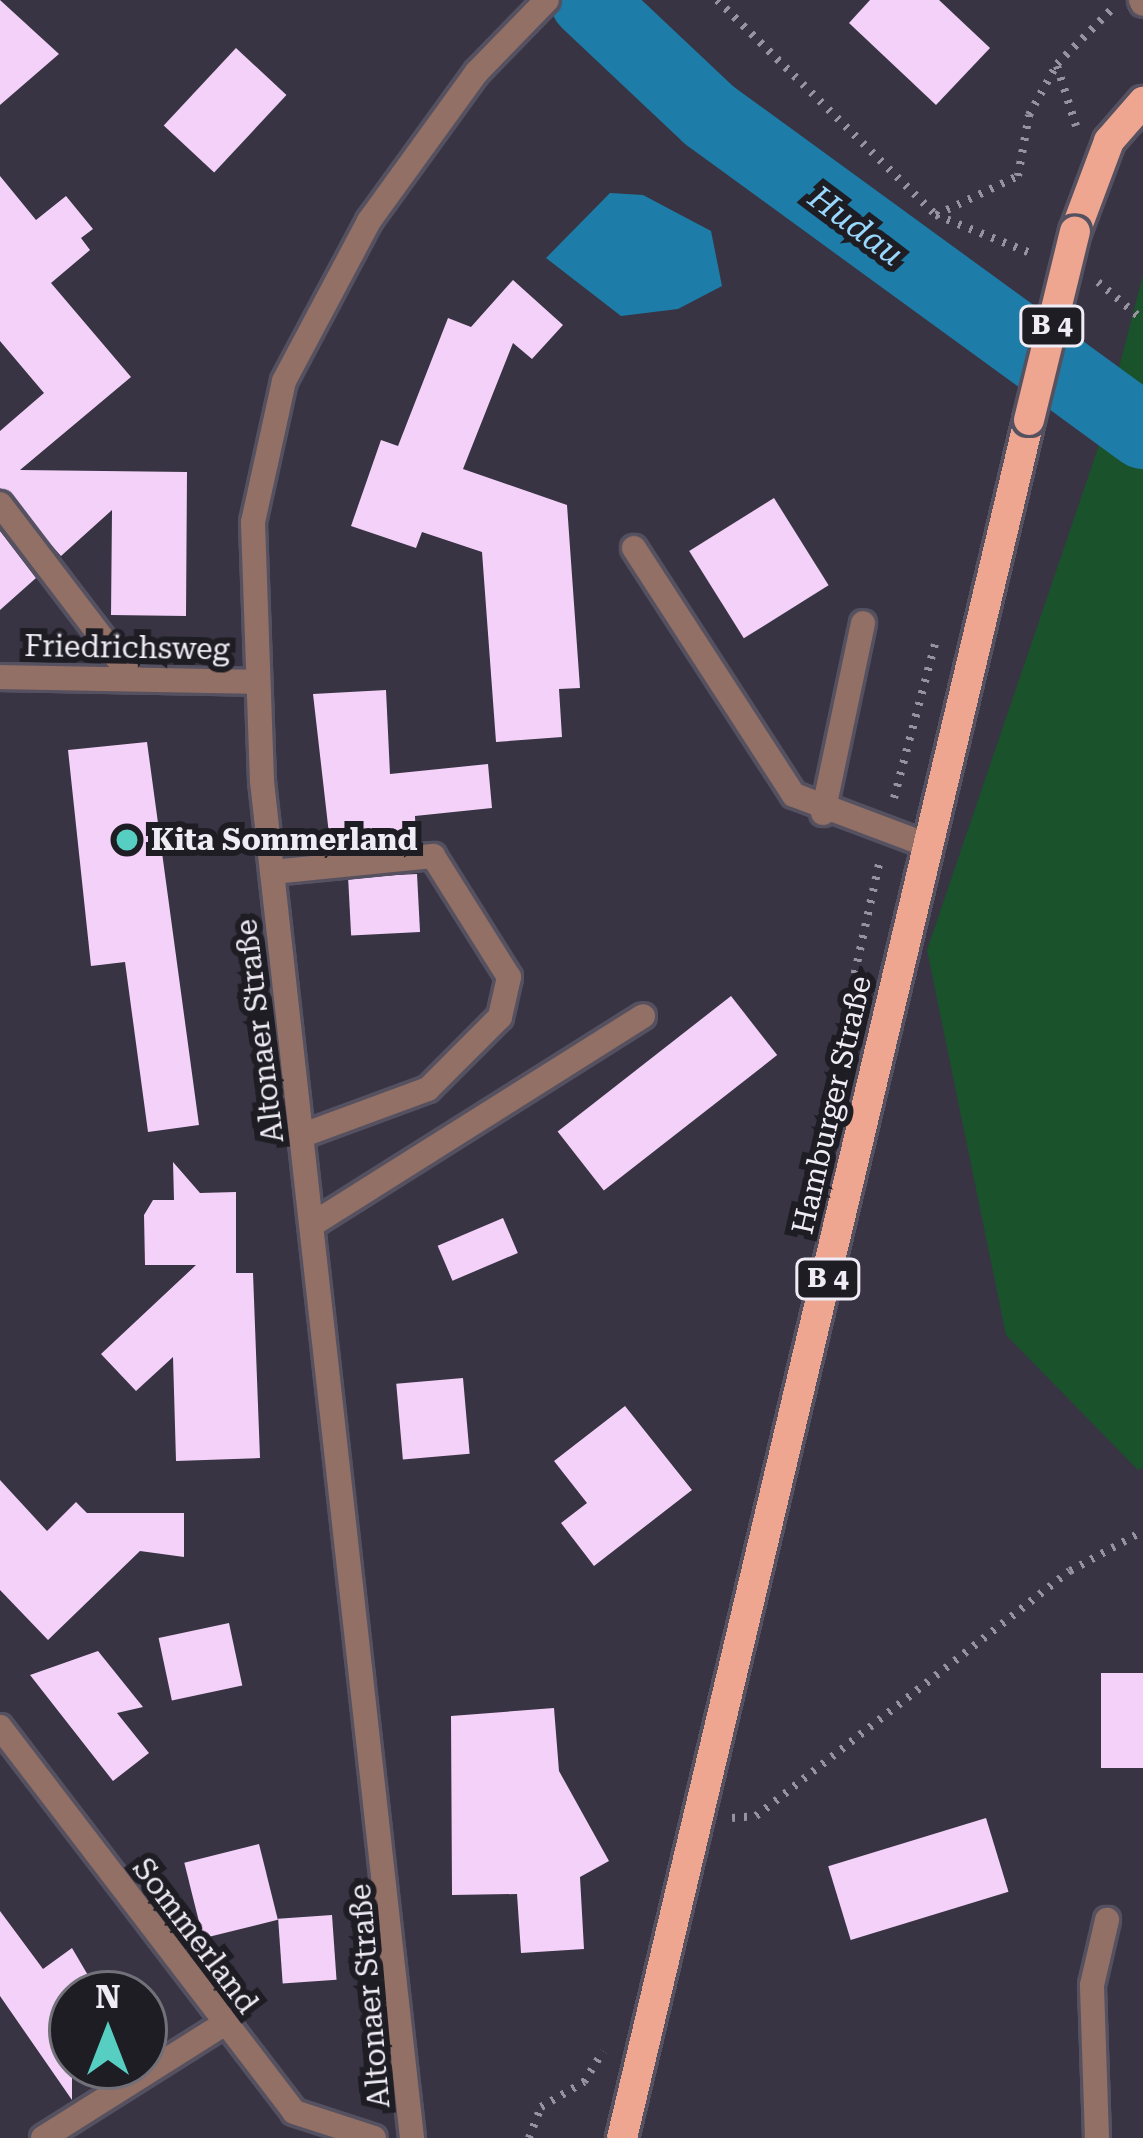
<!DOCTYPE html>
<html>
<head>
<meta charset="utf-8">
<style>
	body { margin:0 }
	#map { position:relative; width:1143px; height:2138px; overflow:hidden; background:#383443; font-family:"Roboto Serif",serif }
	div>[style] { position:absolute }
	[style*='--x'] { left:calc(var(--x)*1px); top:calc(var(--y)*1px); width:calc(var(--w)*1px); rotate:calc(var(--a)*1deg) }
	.green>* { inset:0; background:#19522b }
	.water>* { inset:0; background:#1d7da8 }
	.river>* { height:75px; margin:-37.5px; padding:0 37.5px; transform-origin:37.5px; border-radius:37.5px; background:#1d7da8 }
	.building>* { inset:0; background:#f3d1f9; transform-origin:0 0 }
	.path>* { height:8px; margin-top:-4px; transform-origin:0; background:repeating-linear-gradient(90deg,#96929f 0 3px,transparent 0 12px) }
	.roads { filter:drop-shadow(3px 0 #555160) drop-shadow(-3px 0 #555160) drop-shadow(0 3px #555160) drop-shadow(0 -3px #555160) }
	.service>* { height:24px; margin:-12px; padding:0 12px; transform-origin:12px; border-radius:12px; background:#937065 }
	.minor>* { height:24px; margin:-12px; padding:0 12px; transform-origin:12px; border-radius:12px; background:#937065 }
	.primary>* { height:30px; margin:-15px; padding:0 15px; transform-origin:15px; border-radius:15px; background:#eea690 }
	.bridges { filter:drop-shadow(3px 0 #555160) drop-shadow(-3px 0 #555160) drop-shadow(0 3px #555160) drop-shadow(0 -3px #555160) }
	.primary-bridge>* { height:30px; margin:-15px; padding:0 15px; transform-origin:15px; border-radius:15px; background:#eea690 }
	.dots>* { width:33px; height:33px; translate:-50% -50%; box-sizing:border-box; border:6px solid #1f1d24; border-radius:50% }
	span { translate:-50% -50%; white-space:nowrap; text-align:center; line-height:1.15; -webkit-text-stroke:12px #1f1d24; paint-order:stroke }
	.shield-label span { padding:3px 9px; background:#1f1d24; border:3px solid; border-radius:9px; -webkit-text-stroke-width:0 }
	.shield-label { font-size:27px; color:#efecf6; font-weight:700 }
	.street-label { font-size:30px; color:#efecf6 }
	.poi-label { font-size:30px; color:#efecf6; font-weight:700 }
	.left { translate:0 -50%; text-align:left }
	.water-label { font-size:33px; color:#98d8fc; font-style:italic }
	.north { position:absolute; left:48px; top:1970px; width:120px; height:120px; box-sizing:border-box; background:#1f1d24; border:3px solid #727078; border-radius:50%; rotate:0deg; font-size:33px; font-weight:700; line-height:48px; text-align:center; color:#efecf6 }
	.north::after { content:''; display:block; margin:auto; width:42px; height:54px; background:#57cec2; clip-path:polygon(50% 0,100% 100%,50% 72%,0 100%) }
</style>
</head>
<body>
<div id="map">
	<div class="green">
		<i style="clip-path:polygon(1143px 275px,1143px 1467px,1138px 1470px,1006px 1335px,927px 950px,1098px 448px)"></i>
	</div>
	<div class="water">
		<i style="clip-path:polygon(610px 193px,643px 195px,711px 231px,722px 286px,678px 309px,621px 316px,546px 258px)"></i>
	</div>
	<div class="river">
		<i style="--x:587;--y:0;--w:168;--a:43.3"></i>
		<i style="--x:709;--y:115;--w:537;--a:36.06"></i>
	</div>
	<div class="building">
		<i style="clip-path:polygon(0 0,59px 54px,0 105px)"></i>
		<i style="clip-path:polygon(870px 0,939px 0,990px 48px,936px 105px,849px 23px)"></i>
		<i style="left:236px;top:48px;width:69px;height:106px;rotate:43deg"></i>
		<i style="clip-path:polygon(0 176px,36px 220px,66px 196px,93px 229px,81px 238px,90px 250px,51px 283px,131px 377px,20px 470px,187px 472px,186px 616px,111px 615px,112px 510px,61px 556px,0 488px,0 431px,44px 393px,0 341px)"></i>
		<i style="clip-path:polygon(513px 280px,563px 325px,532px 359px,513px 343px,463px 469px,567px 505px,580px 688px,559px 689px,562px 737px,496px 742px,482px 552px,422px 532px,416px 548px,351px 526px,381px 440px,398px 446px,448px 318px,471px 327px)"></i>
		<i style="left:774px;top:498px;width:103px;height:100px;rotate:58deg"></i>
		<i style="clip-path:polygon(0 531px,36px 578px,0 610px)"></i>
		<i style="clip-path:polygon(386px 690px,390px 774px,488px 764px,492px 808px,415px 816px,416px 841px,346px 848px,346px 833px,329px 834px,313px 694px)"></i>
		<i style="clip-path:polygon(147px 742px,199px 1125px,148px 1132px,125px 962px,91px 966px,68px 750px)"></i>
		<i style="left:417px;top:874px;width:58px;height:69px;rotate:87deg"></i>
		<i style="left:731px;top:996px;width:75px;height:220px;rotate:52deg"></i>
		<i style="clip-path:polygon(173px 1162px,200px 1193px,236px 1192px,236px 1273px,253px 1273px,260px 1458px,176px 1461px,173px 1357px,136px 1391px,101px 1354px,196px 1265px,145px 1265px,144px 1215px,153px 1200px,174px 1200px)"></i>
		<i style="left:503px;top:1218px;width:38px;height:71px;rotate:67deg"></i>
		<i style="left:463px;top:1378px;width:76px;height:67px;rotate:85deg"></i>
		<i style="clip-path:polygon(625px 1406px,692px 1490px,594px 1566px,561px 1523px,587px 1503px,554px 1461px)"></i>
		<i style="clip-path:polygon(0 1480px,47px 1531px,76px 1502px,87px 1513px,184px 1513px,184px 1557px,140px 1551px,48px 1640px,0 1590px)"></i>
		<i style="left:229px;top:1623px;width:64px;height:72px;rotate:78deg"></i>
		<i style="clip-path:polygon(98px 1651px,143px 1707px,117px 1713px,149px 1753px,113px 1781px,30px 1675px)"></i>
		<i style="left:1143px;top:1673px;width:95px;height:42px;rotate:90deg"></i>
		<i style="clip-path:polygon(554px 1708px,559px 1771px,609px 1861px,580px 1877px,584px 1949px,521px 1953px,517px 1894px,452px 1895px,451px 1716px)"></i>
		<i style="left:986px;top:1818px;width:77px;height:165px;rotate:73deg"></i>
		<i style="left:259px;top:1844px;width:78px;height:77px;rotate:76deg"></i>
		<i style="clip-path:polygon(0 1911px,43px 1969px,72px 1948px,99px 1994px,72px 1994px,72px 2100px,0 1996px)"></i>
		<i style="left:332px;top:1915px;width:65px;height:54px;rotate:86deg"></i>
	</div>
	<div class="path">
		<i style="--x:717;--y:0;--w:307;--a:44.5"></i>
		<i style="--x:936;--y:215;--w:107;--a:22"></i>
		<i style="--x:1057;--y:66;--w:63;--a:72.4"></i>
		<i style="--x:936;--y:215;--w:91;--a:-25.4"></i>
		<i style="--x:1018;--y:176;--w:62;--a:-79.8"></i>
		<i style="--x:1029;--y:115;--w:58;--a:-61.2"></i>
		<i style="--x:1057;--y:64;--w:78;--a:-45"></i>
		<i style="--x:1098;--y:282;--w:59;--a:40.2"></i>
		<i style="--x:894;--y:798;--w:159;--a:-75.1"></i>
		<i style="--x:834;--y:1067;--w:213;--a:-77.5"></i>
		<i style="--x:732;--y:1818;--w:24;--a:-5"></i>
		<i style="--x:756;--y:1816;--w:398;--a:-38"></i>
		<i style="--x:1070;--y:1571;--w:83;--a:-28.7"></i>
		<i style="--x:529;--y:2138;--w:33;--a:-69"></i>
		<i style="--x:541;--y:2107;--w:50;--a:-30.2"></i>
		<i style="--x:584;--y:2082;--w:36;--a:-58"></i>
	</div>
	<div class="roads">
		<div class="service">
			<i style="--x:634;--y:548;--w:294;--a:57.1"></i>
			<i style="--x:794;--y:795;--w:145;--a:20.6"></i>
			<i style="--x:823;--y:813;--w:194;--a:-78.1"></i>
			<i style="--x:272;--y:872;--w:162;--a:-5.7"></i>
			<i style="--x:433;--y:856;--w:143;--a:57.9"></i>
			<i style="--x:509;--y:977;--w:41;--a:102.7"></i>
			<i style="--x:500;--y:1017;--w:102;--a:135"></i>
			<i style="--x:428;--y:1089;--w:133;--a:159.8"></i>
			<i style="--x:313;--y:1224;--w:390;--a:-32.2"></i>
		</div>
		<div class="minor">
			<i style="--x:1141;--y:0;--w:4;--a:63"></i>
			<i style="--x:0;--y:504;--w:216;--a:52.7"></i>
			<i style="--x:0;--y:677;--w:252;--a:1.1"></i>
			<i style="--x:0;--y:1727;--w:484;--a:52.6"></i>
			<i style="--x:294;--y:2112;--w:84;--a:18"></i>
			<i style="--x:43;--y:2138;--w:214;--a:-32.2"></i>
			<i style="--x:412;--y:2138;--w:1365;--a:-96.31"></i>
			<i style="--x:262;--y:781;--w:259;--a:-92"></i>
			<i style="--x:253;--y:522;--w:144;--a:-77.6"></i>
			<i style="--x:284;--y:381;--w:181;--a:-62"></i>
			<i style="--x:369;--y:221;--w:184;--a:-54.1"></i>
			<i style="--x:477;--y:72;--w:100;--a:-45.8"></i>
			<i style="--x:1097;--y:2138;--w:153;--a:-91.9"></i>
			<i style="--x:1092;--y:1985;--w:67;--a:-77"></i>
		</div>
		<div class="primary">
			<i style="--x:1075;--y:232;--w:97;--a:-69.5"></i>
			<i style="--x:1109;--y:141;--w:52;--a:-48.9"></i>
			<i style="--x:622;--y:2138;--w:1766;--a:-76.67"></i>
		</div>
	</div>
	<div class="bridges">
		<div class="primary-bridge">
			<i style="--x:1029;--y:420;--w:194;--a:-76.3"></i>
		</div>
	</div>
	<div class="dots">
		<i style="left:127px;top:840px;background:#57cec2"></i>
	</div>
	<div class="shield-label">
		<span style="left:1052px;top:326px">B 4</span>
		<span style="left:828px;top:1279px">B 4</span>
	</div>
	<div class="street-label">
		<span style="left:127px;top:648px;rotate:1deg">Friedrichsweg</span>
		<span style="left:260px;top:1031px;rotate:-97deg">Altonaer Straße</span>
		<span style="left:832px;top:1105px;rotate:-77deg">Hamburger Straße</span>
		<span style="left:195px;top:1936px;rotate:53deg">Sommerland</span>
		<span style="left:370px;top:1996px;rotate:-95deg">Altonaer Straße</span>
	</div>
	<div class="poi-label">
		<span class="left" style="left:151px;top:840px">Kita Sommerland</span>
	</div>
	<div class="water-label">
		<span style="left:856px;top:226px;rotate:37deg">Hudau</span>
	</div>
	<div class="north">N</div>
</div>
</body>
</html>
